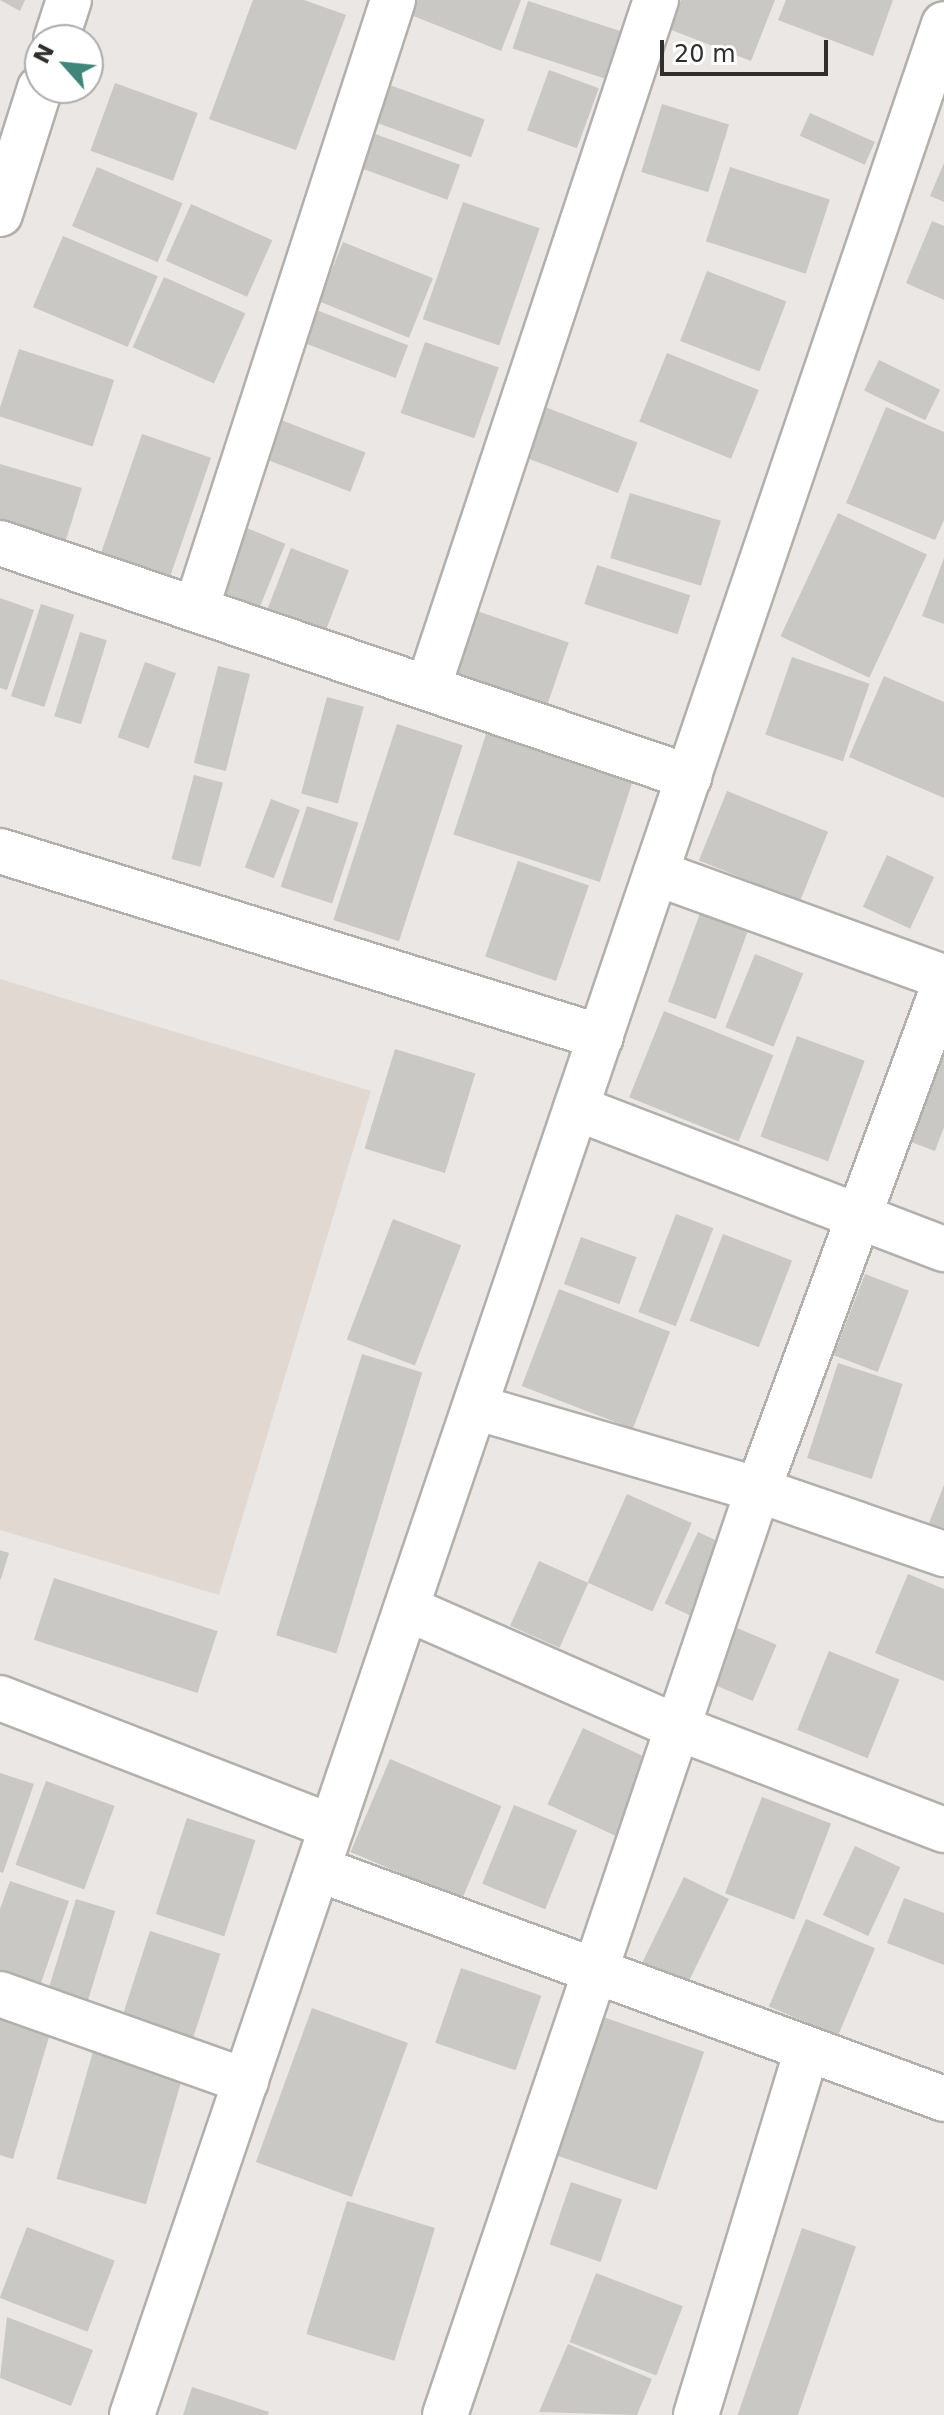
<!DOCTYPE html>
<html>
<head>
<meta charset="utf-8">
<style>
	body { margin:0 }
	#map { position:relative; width:944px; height:2415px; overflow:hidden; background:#eae7e5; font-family:"DejaVu Sans",sans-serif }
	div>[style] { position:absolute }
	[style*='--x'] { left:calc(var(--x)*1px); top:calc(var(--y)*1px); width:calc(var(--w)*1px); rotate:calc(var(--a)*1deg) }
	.built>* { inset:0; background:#e1d8d1 }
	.building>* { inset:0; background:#c9c8c5; transform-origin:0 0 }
	.roads { filter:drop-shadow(2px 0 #b2b0ad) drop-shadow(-2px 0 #b2b0ad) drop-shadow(0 2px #b2b0ad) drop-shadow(0 -2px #b2b0ad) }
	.minor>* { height:44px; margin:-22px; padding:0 22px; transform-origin:22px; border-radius:22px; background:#fff }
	span { translate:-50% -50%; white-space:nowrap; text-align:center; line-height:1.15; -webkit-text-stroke:6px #fff; paint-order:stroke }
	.north { position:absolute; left:24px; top:24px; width:80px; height:80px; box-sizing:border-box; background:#fff; border:2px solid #acacab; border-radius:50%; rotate:297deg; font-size:22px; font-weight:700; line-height:32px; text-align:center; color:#302f2e }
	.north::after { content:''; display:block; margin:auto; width:28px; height:36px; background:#40857a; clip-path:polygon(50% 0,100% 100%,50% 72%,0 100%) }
	.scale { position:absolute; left:660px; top:40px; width:168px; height:36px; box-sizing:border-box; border:4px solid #302f2e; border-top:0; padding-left:10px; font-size:24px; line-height:28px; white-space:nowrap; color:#302f2e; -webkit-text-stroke:6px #fff; paint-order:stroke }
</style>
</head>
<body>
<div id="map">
	<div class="built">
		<i style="clip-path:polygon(0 979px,371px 1091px,219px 1595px,0 1530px)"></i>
	</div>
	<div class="building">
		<i style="clip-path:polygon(0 0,25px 0,20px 11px)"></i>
		<i style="clip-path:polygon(253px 0,304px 0,346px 15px,296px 150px,209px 119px)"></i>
		<i style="clip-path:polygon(411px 0,521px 0,501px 51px,406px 13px)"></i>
		<i style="clip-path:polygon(681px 0,775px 0,751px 61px,669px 29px)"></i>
		<i style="clip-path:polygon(786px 0,893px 0,873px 56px,778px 20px)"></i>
		<i style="left:528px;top:1px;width:97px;height:50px;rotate:18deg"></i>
		<i style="left:549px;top:70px;width:53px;height:64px;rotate:20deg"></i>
		<i style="left:115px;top:83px;width:88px;height:72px;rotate:20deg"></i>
		<i style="left:387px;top:84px;width:104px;height:40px;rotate:20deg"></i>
		<i style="left:662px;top:104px;width:70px;height:71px;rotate:17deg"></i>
		<i style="left:810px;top:113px;width:71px;height:25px;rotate:24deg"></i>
		<i style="left:367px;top:131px;width:99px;height:37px;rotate:20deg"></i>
		<i style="clip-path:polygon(944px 163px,944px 202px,930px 196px)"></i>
		<i style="left:97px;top:167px;width:93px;height:64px;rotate:23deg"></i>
		<i style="left:730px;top:167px;width:105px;height:78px;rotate:18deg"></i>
		<i style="left:463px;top:202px;width:81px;height:124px;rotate:19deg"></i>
		<i style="left:191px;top:204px;width:89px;height:62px;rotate:24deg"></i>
		<i style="clip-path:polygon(932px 221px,944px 226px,944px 300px,906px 283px)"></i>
		<i style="left:63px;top:236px;width:103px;height:77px;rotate:23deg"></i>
		<i style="left:343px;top:242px;width:97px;height:64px;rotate:22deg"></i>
		<i style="left:707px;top:271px;width:85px;height:75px;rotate:21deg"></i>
		<i style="left:164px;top:277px;width:89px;height:77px;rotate:24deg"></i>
		<i style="left:311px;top:308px;width:104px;height:35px;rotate:21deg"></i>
		<i style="left:425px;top:342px;width:78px;height:75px;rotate:19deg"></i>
		<i style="left:19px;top:349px;width:100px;height:70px;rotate:18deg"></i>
		<i style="left:667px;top:353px;width:99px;height:74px;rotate:22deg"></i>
		<i style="left:879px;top:360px;width:68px;height:34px;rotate:26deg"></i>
		<i style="left:545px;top:407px;width:99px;height:54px;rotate:21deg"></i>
		<i style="clip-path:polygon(886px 407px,944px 432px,944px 520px,935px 540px,846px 503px)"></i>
		<i style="left:273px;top:417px;width:99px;height:42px;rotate:21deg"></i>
		<i style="left:142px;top:434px;width:73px;height:127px;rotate:19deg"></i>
		<i style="clip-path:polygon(0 464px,82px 488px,61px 556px,0 537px)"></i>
		<i style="left:630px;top:493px;width:95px;height:68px;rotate:17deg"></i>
		<i style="left:838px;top:513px;width:98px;height:136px;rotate:25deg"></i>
		<i style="left:239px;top:525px;width:50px;height:70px;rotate:22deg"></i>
		<i style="left:291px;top:548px;width:62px;height:66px;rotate:21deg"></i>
		<i style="clip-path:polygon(944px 558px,944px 624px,922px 616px)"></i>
		<i style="left:597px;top:565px;width:98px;height:41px;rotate:18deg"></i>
		<i style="clip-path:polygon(0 598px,34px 610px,7px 690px,0 688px)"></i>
		<i style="left:41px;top:604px;width:35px;height:97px;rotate:18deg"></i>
		<i style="left:477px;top:611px;width:97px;height:78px;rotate:19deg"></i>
		<i style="left:80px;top:632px;width:28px;height:88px;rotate:17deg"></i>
		<i style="left:792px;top:657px;width:82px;height:82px;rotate:19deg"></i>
		<i style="left:145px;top:662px;width:33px;height:80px;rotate:20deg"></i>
		<i style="left:218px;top:666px;width:33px;height:100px;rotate:14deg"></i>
		<i style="clip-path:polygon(884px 676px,944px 702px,944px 798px,849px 757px)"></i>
		<i style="left:327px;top:697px;width:38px;height:100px;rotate:15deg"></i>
		<i style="left:397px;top:724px;width:69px;height:206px;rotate:18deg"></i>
		<i style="left:488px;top:728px;width:154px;height:112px;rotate:18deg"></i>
		<i style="left:194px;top:775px;width:30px;height:87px;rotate:15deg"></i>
		<i style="left:727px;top:791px;width:109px;height:75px;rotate:22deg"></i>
		<i style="left:271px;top:799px;width:31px;height:73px;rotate:21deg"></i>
		<i style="left:307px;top:806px;width:54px;height:85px;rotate:18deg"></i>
		<i style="left:887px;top:855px;width:52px;height:57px;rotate:25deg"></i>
		<i style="left:518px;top:861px;width:75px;height:101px;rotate:19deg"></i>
		<i style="left:703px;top:905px;width:51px;height:103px;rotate:20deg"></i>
		<i style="left:755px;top:954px;width:52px;height:79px;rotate:22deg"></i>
		<i style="left:664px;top:1011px;width:118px;height:93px;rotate:22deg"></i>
		<i style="clip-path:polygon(944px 1028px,944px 1127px,935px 1151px,898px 1137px)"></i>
		<i style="left:797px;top:1036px;width:72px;height:107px;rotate:20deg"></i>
		<i style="left:395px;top:1049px;width:84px;height:104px;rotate:17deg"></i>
		<i style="left:676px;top:1214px;width:40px;height:105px;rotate:21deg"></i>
		<i style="left:393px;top:1219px;width:73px;height:129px;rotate:21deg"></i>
		<i style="left:723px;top:1234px;width:74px;height:93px;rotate:21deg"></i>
		<i style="left:581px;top:1237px;width:59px;height:50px;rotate:20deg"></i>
		<i style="left:865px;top:1274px;width:47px;height:87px;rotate:21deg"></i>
		<i style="left:559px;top:1289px;width:119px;height:104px;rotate:21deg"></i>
		<i style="left:362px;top:1354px;width:63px;height:294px;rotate:17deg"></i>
		<i style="left:838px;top:1363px;width:68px;height:100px;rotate:18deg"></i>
		<i style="clip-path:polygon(944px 1485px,944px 1528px,929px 1523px)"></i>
		<i style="left:627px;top:1494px;width:71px;height:97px;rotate:24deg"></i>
		<i style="left:698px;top:1532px;width:31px;height:79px;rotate:25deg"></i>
		<i style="clip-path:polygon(0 1550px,9px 1553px,1px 1579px,0 1579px)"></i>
		<i style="left:539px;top:1561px;width:54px;height:71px;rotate:24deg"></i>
		<i style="clip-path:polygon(908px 1574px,944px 1589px,944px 1681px,875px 1653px)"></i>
		<i style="left:54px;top:1578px;width:172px;height:65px;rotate:18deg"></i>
		<i style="left:737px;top:1628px;width:43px;height:61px;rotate:23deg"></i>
		<i style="left:829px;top:1651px;width:76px;height:85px;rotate:22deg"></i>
		<i style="left:583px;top:1728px;width:78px;height:84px;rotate:25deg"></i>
		<i style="left:390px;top:1759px;width:121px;height:101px;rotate:23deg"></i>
		<i style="clip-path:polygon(0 1773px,34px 1784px,3px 1873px,0 1872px)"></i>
		<i style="left:46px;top:1781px;width:73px;height:89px;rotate:20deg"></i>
		<i style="left:762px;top:1797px;width:74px;height:103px;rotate:21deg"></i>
		<i style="left:514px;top:1805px;width:68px;height:85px;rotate:22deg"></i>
		<i style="left:187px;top:1818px;width:72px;height:101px;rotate:18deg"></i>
		<i style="left:855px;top:1846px;width:50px;height:76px;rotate:25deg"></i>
		<i style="left:684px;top:1877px;width:50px;height:96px;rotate:26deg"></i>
		<i style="clip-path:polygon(10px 1881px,69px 1901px,40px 1986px,0 1972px,0 1909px)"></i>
		<i style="clip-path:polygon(904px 1898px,944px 1913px,944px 1965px,887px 1943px)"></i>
		<i style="left:76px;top:1899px;width:41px;height:98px;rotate:17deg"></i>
		<i style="left:806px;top:1919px;width:75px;height:95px;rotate:23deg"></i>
		<i style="left:150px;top:1931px;width:74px;height:89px;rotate:18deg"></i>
		<i style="left:461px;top:1968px;width:85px;height:79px;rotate:19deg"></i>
		<i style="left:312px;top:2008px;width:102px;height:164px;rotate:20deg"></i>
		<i style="clip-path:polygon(0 2015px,51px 2030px,13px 2159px,0 2155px)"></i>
		<i style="left:603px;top:2017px;width:107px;height:146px;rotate:19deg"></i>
		<i style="left:94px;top:2048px;width:93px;height:136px;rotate:16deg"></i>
		<i style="left:571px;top:2182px;width:54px;height:66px;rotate:19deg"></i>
		<i style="left:347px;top:2201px;width:92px;height:139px;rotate:17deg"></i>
		<i style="left:27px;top:2227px;width:94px;height:76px;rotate:21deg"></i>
		<i style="left:802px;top:2228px;width:57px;height:198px;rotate:19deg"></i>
		<i style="left:596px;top:2273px;width:93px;height:74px;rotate:21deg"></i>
		<i style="clip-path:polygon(7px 2317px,93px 2350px,71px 2406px,0 2378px)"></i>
		<i style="clip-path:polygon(568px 2344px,652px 2379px,637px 2415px,539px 2412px)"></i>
		<i style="clip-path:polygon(192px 2387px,269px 2412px,268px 2415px,183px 2415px)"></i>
	</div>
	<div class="roads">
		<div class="minor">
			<i style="--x:56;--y:40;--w:42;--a:-72"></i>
			<i style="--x:0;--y:214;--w:132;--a:-72.4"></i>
			<i style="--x:0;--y:543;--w:728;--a:18.76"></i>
			<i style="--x:196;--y:609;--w:640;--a:-72.07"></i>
			<i style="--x:428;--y:688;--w:725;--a:-71.67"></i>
			<i style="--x:0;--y:851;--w:629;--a:17.2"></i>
			<i style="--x:656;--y:873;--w:306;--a:19.9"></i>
			<i style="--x:576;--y:1108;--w:394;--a:21"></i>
			<i style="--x:475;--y:1407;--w:295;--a:16.3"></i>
			<i style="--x:758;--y:1490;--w:538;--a:-69.78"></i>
			<i style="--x:408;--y:1609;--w:298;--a:23.7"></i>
			<i style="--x:681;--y:1729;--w:282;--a:21"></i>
			<i style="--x:0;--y:1698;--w:356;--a:21.2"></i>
			<i style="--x:318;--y:1869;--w:667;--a:20.17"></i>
			<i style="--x:0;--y:1994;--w:261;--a:19.5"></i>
			<i style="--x:132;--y:2415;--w:2525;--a:-71.24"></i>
			<i style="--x:445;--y:2415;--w:977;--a:-71.31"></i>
			<i style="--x:758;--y:1490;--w:197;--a:19"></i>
			<i style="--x:696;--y:2415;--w:382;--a:-73.1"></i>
		</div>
	</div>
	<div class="north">N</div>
	<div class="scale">20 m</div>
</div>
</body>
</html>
